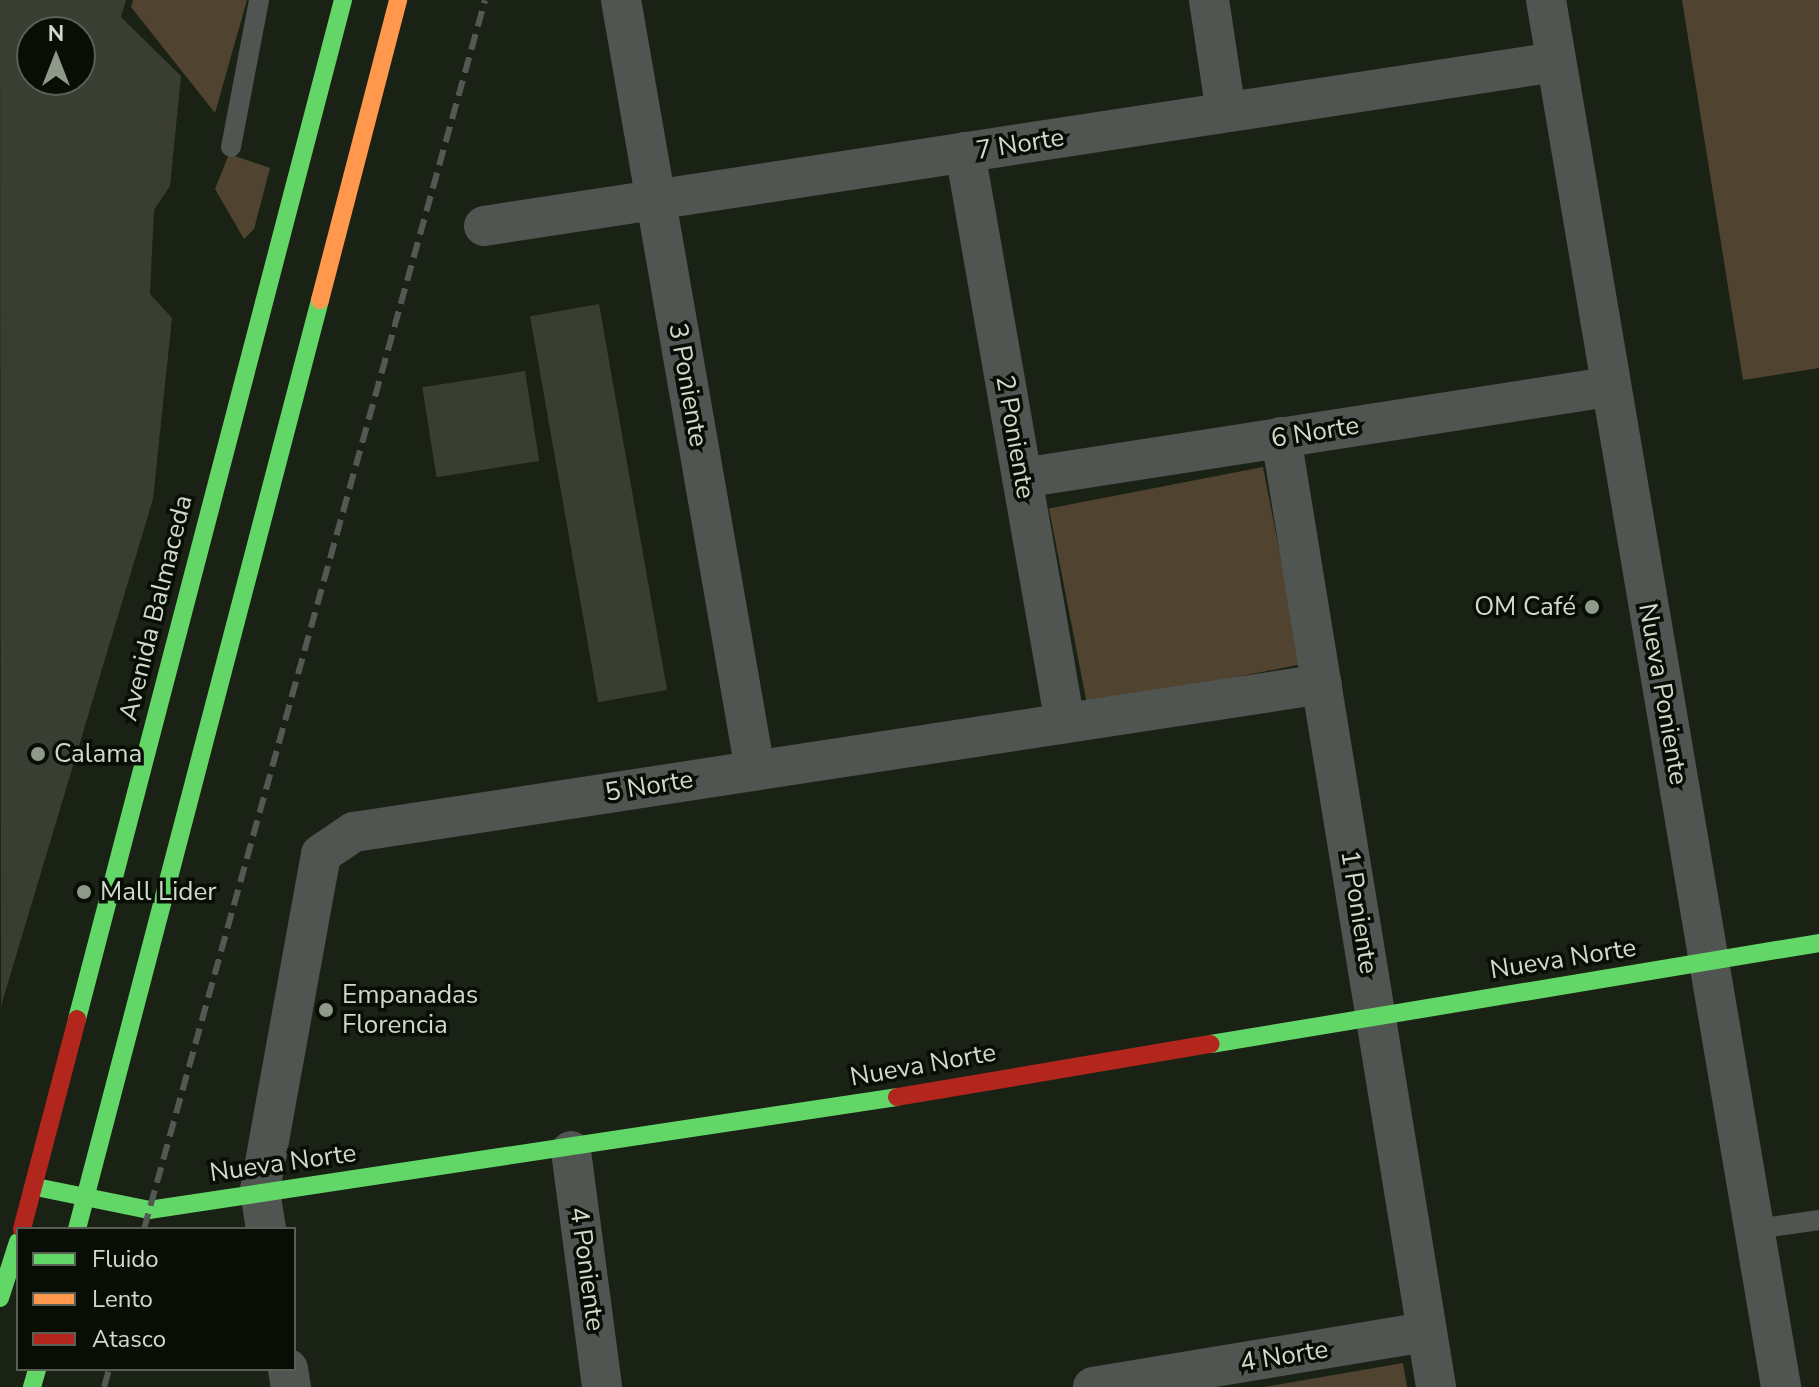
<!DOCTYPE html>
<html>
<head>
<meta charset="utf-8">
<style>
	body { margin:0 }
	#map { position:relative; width:1819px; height:1387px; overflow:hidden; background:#1a2215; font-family:"Nunito Sans",sans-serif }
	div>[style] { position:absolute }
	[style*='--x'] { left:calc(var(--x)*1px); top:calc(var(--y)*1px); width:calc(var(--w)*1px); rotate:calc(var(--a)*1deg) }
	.green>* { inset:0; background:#504431; transform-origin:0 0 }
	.building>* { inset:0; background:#3a3d31; transform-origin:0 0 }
	.lane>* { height:20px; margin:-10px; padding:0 10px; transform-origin:10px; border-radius:10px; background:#505551 }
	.street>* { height:40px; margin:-20px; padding:0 20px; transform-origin:20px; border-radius:20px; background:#505551 }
	.fast>* { height:18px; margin:-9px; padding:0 9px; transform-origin:9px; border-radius:9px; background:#63d668 }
	.slow>* { height:18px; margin:-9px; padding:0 9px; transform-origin:9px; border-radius:9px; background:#ff974d }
	.jam>* { height:18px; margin:-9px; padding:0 9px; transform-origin:9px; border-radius:9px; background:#b3261e }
	.rail>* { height:6px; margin-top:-3px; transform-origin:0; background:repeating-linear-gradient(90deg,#545853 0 16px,transparent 0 24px) }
	.dots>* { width:22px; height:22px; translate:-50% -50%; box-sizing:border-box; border:4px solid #080e05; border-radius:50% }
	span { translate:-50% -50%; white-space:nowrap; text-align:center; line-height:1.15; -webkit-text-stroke:7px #080e05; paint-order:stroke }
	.street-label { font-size:26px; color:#d0daca }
	.poi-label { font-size:26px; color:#d0daca }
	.right { translate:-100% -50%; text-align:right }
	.left { translate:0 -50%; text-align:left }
	.legend { position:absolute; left:16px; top:1227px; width:280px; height:144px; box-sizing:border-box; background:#080e05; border:2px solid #586054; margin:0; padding:10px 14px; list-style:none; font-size:24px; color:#d0daca }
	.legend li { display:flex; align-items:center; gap:16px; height:40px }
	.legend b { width:40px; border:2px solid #586054 }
	.north { position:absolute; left:16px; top:16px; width:80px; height:80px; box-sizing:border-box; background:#080e05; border:2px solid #586054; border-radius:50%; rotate:0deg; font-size:22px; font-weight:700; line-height:32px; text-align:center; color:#d0daca }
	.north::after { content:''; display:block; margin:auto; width:28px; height:36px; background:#909a8b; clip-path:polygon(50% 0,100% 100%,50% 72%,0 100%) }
</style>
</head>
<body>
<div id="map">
	<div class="green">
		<i style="clip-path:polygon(133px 0,247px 0,215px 113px,131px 7px)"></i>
		<i style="clip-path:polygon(1682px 0,1819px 0,1819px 368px,1743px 380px)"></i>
		<i style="clip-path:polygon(229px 154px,270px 168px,254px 229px,244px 239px,215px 189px)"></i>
		<i style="left:1263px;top:467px;width:201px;height:218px;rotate:79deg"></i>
		<i style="clip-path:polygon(1403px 1363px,1407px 1387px,1264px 1387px)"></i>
	</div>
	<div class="building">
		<i style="clip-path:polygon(evenodd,0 0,126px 0,121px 17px,181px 76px,170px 186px,154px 210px,150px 294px,172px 318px,153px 499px,1px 1006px,0 0,32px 32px,80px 32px,80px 80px,32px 80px,32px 32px)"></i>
		<i style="left:599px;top:304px;width:392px;height:70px;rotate:80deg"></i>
		<i style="left:525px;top:371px;width:91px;height:104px;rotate:81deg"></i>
	</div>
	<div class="lane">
		<i style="--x:231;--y:147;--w:150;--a:-79.2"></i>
		<i style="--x:1756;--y:1229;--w:64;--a:-8.1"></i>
	</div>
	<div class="street">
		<i style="--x:621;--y:0;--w:782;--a:80.13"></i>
		<i style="--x:1209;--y:0;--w:113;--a:81.4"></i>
		<i style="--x:1546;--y:0;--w:1407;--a:80.38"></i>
		<i style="--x:965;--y:152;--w:580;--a:80.07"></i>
		<i style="--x:484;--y:226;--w:1084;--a:-8.7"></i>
		<i style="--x:1281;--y:437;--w:963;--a:80.73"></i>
		<i style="--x:1022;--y:478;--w:593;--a:-8.83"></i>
		<i style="--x:571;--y:1151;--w:238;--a:82.5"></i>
		<i style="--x:266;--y:1229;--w:39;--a:-99"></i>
		<i style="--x:260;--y:1190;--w:341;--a:-79.7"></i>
		<i style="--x:321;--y:854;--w:40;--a:-34"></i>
		<i style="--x:354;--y:832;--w:979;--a:-8.69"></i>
		<i style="--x:288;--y:1369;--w:18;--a:81"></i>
		<i style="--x:1093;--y:1387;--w:338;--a:-9.4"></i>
	</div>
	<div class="fast">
		<i style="--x:77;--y:1019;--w:1053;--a:-75.37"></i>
		<i style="--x:1211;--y:1044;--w:616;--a:-9.43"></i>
		<i style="--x:36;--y:1187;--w:115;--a:11.5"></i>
		<i style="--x:149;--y:1210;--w:756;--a:-8.59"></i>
		<i style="--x:77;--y:1229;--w:960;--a:-75.34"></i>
		<i style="--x:0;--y:1298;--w:59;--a:-72.2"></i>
		<i style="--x:32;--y:1387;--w:19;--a:-74"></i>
	</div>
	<div class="slow">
		<i style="--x:320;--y:300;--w:310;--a:-75.4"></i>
	</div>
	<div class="jam">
		<i style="--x:897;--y:1097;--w:318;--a:-9.6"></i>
		<i style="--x:22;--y:1229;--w:217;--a:-75.3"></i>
	</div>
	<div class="rail">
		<i style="--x:144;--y:1229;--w:1275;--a:-74.49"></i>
		<i style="--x:104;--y:1387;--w:19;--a:-74"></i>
	</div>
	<div class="dots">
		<i style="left:1592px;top:607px;background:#909a8b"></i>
		<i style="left:38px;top:754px;background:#909a8b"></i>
		<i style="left:84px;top:892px;background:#909a8b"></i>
		<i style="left:326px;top:1010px;background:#909a8b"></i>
	</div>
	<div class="street-label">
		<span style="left:1020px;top:144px;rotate:-9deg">7 Norte</span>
		<span style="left:688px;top:385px;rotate:80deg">3 Poniente</span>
		<span style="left:1315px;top:432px;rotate:-9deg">6 Norte</span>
		<span style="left:1015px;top:437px;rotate:80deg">2 Poniente</span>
		<span style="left:156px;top:608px;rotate:-76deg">Avenida Balmaceda</span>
		<span style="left:1663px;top:694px;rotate:80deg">Nueva Poniente</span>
		<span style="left:649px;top:786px;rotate:-9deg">5 Norte</span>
		<span style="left:1359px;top:912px;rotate:81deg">1 Poniente</span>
		<span style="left:1563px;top:959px;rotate:-9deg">Nueva Norte</span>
		<span style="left:923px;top:1065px;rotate:-10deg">Nueva Norte</span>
		<span style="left:283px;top:1163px;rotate:-8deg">Nueva Norte</span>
		<span style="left:587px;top:1269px;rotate:82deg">4 Poniente</span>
		<span style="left:1284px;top:1356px;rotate:-9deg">4 Norte</span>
	</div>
	<div class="poi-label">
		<span class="right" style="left:1576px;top:607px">OM Café</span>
		<span class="left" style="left:54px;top:754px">Calama</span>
		<span class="left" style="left:100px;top:892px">Mall Lider</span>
		<span class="left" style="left:342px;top:1010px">Empanadas<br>Florencia</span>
	</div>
	<ul class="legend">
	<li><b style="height:10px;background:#63d668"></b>Fluido</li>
	<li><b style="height:10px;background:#ff974d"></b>Lento</li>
	<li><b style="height:10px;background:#b3261e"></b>Atasco</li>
	</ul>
	<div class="north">N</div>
</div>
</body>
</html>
